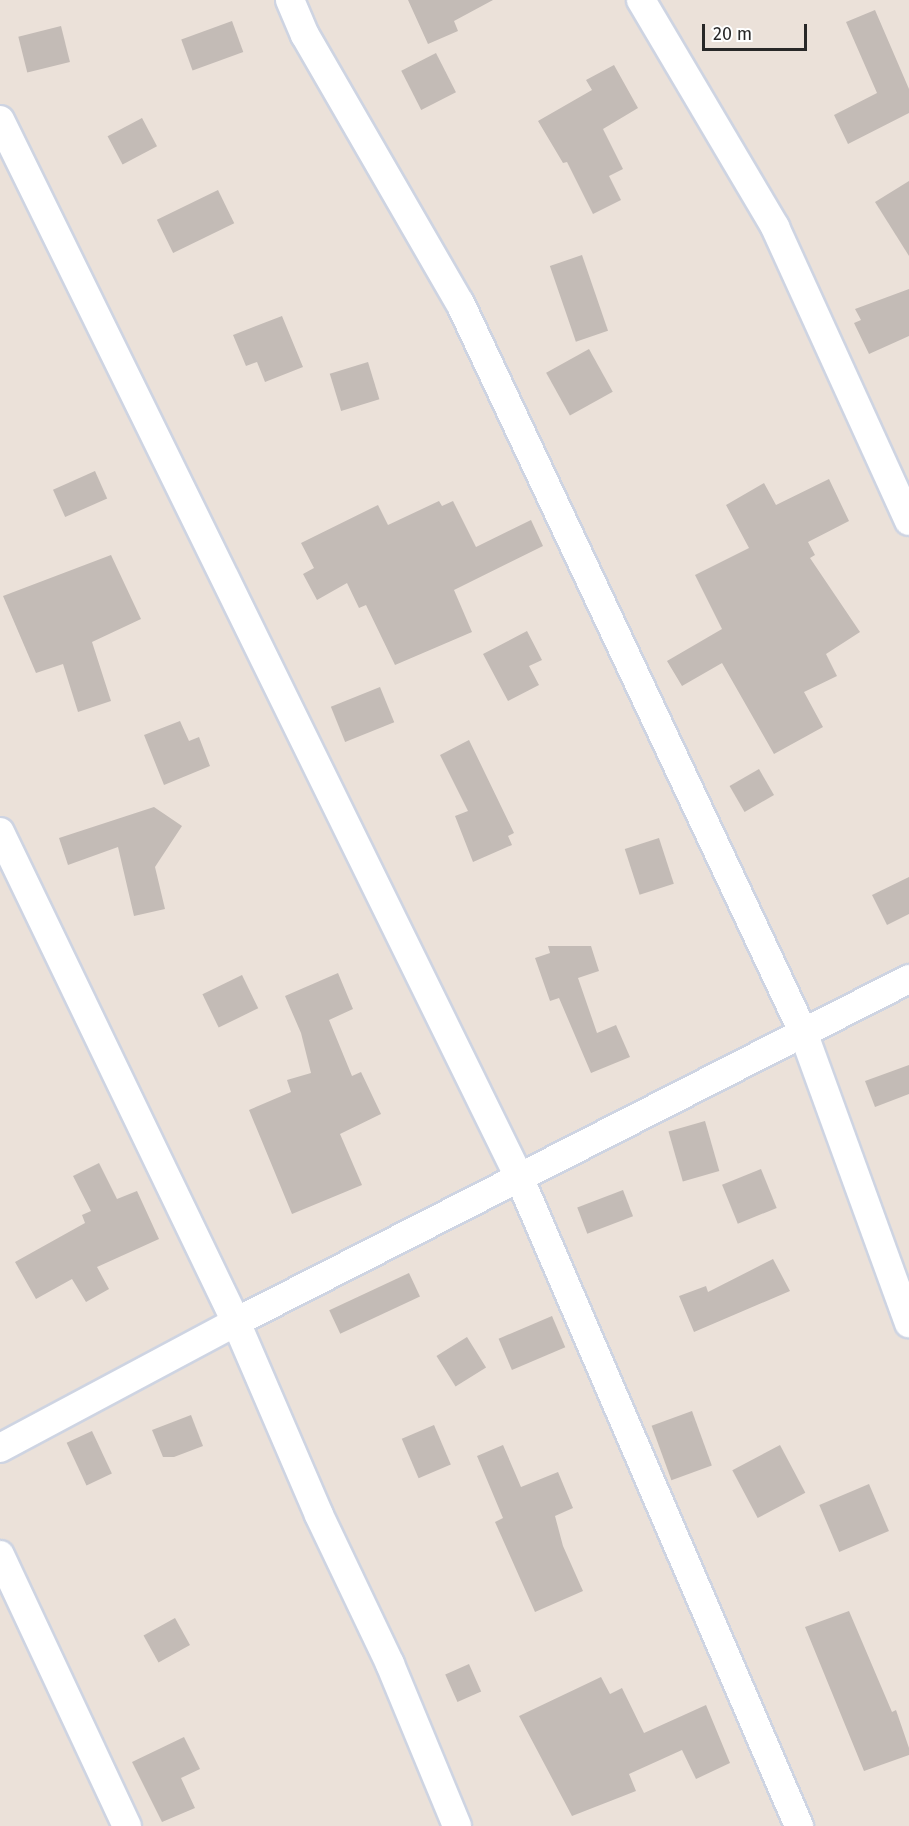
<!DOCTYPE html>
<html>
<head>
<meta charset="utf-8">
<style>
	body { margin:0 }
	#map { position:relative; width:909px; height:1826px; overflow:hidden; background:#ebe1d9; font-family:"Fira Sans",sans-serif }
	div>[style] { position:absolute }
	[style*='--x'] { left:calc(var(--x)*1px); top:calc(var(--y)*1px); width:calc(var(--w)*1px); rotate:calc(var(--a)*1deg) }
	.building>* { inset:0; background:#c3bbb6; transform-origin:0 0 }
	.roads { filter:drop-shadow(2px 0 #ced4e2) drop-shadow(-2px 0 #ced4e2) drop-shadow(0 2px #ced4e2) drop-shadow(0 -2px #ced4e2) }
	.minor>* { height:28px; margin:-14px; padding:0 14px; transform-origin:14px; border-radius:14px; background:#fff }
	span { translate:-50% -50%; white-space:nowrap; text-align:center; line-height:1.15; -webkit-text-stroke:4.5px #fff; paint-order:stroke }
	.scale { position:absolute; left:702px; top:24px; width:105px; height:27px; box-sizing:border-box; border:3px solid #282828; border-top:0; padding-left:8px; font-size:18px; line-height:21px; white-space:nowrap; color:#282828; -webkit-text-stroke:4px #fff; paint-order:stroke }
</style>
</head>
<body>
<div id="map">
	<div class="building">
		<i style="clip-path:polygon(408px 0,493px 0,454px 21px,458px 31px,428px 44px)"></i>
		<i style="clip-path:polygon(875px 10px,909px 89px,909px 113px,848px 144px,834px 115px,877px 93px,846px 22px)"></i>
		<i style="left:232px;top:21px;width:33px;height:54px;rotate:70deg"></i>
		<i style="left:61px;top:26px;width:37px;height:44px;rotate:76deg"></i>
		<i style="left:436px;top:53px;width:44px;height:39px;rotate:63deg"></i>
		<i style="clip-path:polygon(614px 65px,638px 108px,603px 129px,623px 169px,609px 176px,621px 200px,593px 214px,567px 162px,563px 163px,538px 121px,592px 90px,586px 80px)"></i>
		<i style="left:142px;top:118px;width:32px;height:39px;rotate:62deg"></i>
		<i style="clip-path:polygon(909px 181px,909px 256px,875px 202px)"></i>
		<i style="left:218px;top:190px;width:37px;height:68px;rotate:64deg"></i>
		<i style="left:582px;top:255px;width:80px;height:34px;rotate:71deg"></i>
		<i style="clip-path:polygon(909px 289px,909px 336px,869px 354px,854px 323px,861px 320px,855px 309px)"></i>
		<i style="clip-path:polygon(282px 316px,303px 367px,265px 382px,257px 362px,246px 366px,233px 335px)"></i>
		<i style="left:589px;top:349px;width:49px;height:49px;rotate:61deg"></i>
		<i style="left:368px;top:362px;width:39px;height:40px;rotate:73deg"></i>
		<i style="left:95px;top:471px;width:30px;height:46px;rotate:66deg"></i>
		<i style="clip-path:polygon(829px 479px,849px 521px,808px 542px,815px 555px,810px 558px,860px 632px,826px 654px,837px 676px,804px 692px,823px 727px,774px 754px,722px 663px,682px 686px,667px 661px,722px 629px,695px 575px,749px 548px,726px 505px,764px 483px,776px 505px)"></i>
		<i style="clip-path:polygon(439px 501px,442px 506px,453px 501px,476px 547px,531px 520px,543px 546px,454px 590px,472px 632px,395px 665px,366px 605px,359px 608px,347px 583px,317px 600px,303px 574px,314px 568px,301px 543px,378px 505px,388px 525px)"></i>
		<i style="clip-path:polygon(111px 555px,141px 619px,92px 642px,111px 701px,78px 712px,63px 664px,36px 673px,3px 596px)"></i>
		<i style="clip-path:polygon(527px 631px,542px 660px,529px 666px,539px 685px,508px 701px,483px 654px)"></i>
		<i style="left:380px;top:687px;width:38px;height:53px;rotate:68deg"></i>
		<i style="clip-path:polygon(180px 721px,189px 741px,199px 737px,210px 766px,164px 785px,144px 735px)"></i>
		<i style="clip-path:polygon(469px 740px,514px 833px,508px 836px,512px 845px,473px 862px,455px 816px,468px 811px,440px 755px)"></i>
		<i style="left:759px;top:769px;width:30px;height:34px;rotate:60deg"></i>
		<i style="clip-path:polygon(154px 807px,182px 826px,155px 867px,165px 909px,134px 916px,118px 847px,68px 865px,59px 838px)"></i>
		<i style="left:659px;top:838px;width:48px;height:36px;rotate:72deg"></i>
		<i style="clip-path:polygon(909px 877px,909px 914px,887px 925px,872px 895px)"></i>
		<i style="clip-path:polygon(548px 946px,591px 946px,599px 971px,578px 978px,597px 1033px,616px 1025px,630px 1057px,591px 1073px,559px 998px,550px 1001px,535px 958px,550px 953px)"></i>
		<i style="clip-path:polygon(338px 973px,353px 1009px,329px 1020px,352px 1076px,361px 1072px,381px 1114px,340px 1134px,362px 1185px,292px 1214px,249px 1110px,291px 1092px,287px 1080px,311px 1073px,301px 1033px,285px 996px)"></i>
		<i style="left:242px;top:975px;width:37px;height:44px;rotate:64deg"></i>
		<i style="clip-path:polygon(909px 1065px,909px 1094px,875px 1107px,865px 1081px)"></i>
		<i style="left:705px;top:1121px;width:52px;height:38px;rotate:74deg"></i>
		<i style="clip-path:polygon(99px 1163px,117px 1199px,137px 1191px,159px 1239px,97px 1267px,109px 1289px,86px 1302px,72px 1279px,36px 1299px,15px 1262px,85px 1223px,82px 1215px,91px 1211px,73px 1176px)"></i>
		<i style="left:761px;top:1169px;width:42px;height:42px;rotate:68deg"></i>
		<i style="left:623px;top:1190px;width:28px;height:49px;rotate:69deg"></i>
		<i style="clip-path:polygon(773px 1259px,790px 1291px,694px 1332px,679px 1296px,706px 1286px,708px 1292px)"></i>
		<i style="left:409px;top:1273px;width:26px;height:88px;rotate:65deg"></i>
		<i style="left:552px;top:1316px;width:34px;height:58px;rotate:67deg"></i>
		<i style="left:467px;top:1337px;width:36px;height:36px;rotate:58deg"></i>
		<i style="left:692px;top:1411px;width:58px;height:43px;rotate:70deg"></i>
		<i style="clip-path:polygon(191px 1415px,203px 1446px,174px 1457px,163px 1457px,152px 1430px)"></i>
		<i style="left:434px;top:1425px;width:43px;height:35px;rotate:67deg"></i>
		<i style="left:92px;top:1431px;width:47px;height:28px;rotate:65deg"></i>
		<i style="clip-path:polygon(503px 1445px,521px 1487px,558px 1472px,573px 1508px,555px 1516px,563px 1546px,583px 1591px,535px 1612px,495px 1522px,503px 1518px,477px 1456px)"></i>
		<i style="left:780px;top:1445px;width:54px;height:54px;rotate:62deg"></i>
		<i style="left:869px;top:1484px;width:51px;height:54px;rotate:67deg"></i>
		<i style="clip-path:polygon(849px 1611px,892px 1712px,896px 1710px,909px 1748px,909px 1755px,864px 1771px,805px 1627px)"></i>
		<i style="left:175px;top:1618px;width:31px;height:36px;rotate:61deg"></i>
		<i style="left:469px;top:1664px;width:30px;height:26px;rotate:66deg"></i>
		<i style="clip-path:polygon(601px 1677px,610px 1694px,622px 1688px,644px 1733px,706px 1705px,730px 1763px,696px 1779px,682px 1750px,629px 1774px,636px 1791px,572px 1816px,519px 1716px)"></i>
		<i style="clip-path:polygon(184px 1737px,200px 1769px,181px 1778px,195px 1808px,162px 1822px,132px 1762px)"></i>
	</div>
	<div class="roads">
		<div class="minor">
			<i style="--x:290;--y:0;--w:38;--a:67"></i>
			<i style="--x:305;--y:35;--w:310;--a:60"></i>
			<i style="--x:460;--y:303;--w:806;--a:64.8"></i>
			<i style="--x:803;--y:1032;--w:310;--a:70"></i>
			<i style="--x:641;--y:0;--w:264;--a:59.4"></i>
			<i style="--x:775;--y:227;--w:323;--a:65.5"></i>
			<i style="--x:0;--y:120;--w:1178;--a:63.85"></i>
			<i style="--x:519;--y:1177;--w:707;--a:66.66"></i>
			<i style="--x:0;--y:832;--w:544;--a:64.28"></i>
			<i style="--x:236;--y:1322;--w:210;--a:66.7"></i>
			<i style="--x:319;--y:1515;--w:165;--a:64.5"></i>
			<i style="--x:390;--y:1664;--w:175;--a:67.5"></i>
			<i style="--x:0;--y:1448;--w:268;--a:-28.1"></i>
			<i style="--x:236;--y:1322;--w:755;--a:-27.01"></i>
			<i style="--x:0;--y:1555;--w:299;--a:64.9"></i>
		</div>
	</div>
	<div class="scale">20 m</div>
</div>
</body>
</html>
